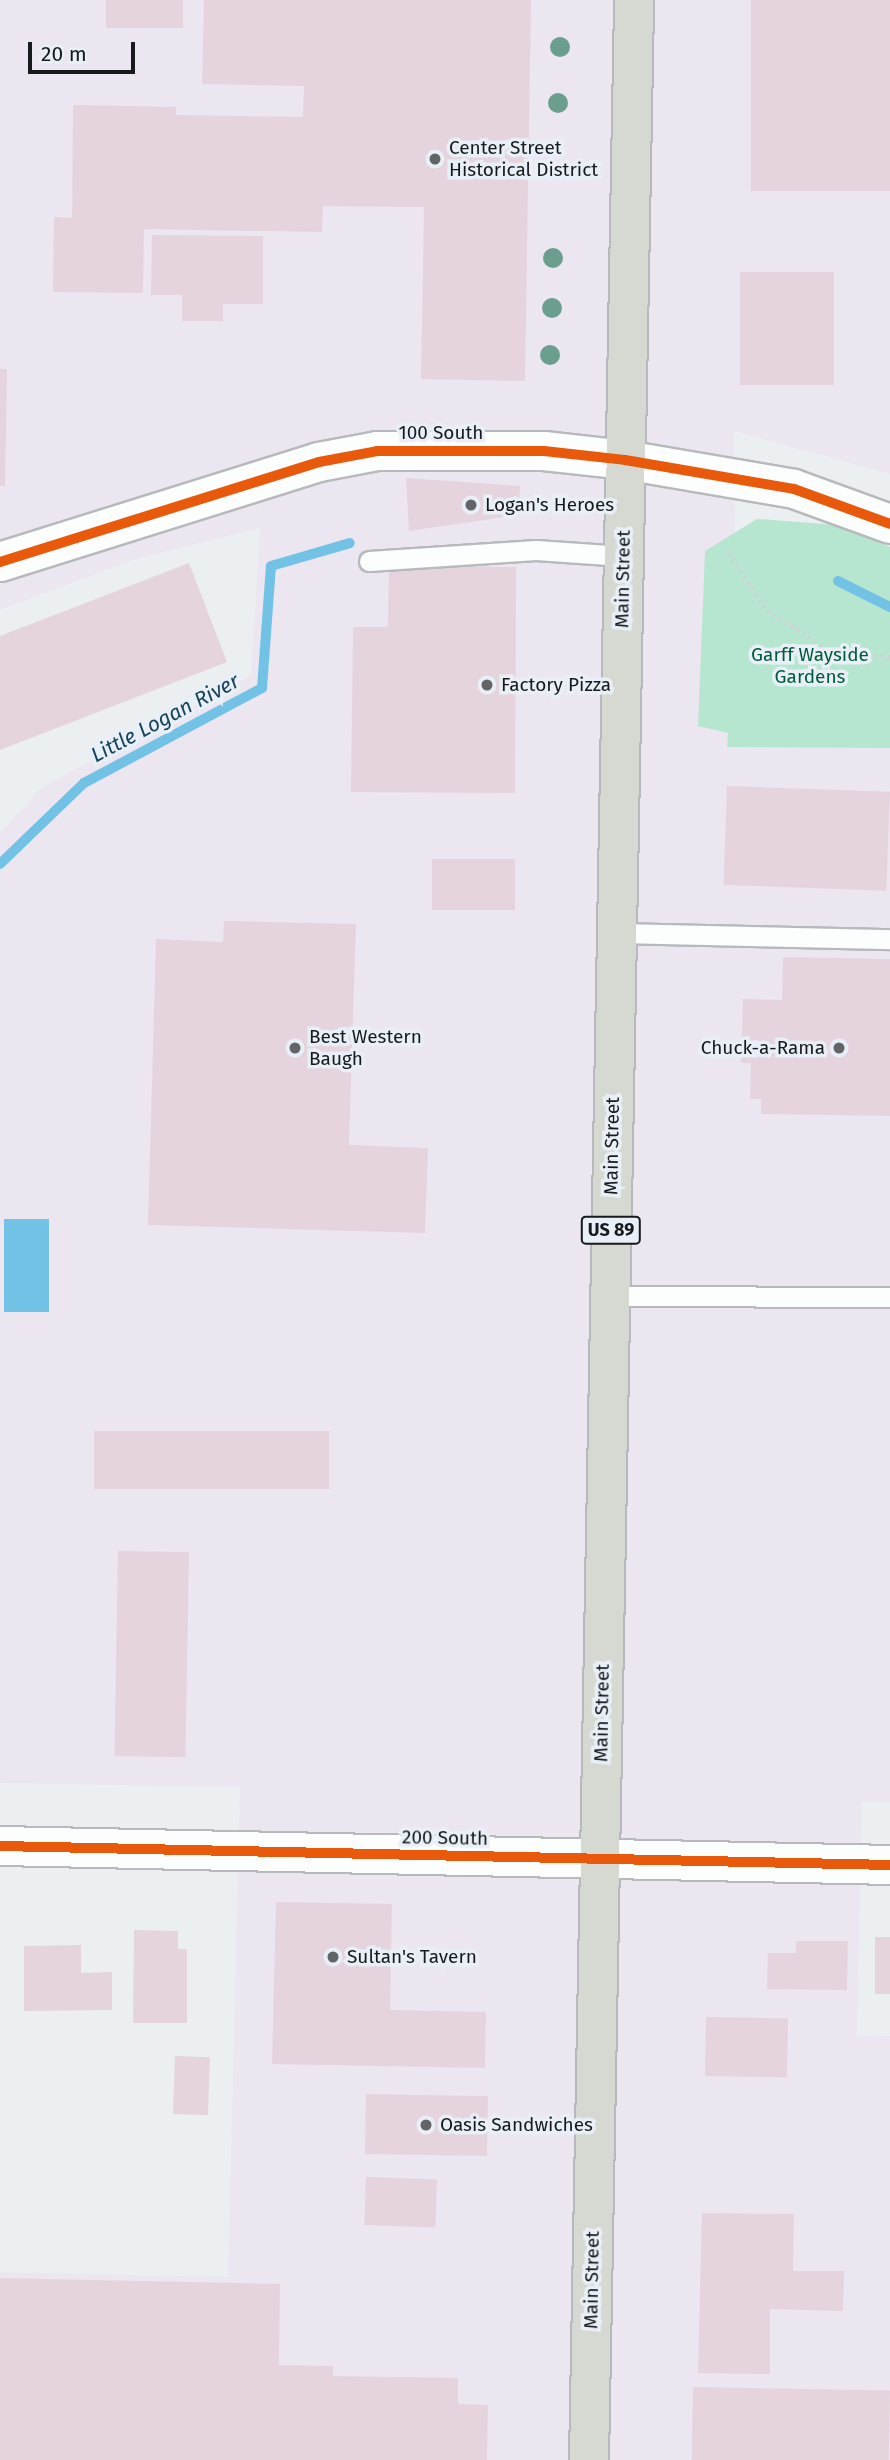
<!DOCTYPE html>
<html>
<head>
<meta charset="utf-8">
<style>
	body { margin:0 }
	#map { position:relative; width:890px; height:2460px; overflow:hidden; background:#eceff2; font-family:"Fira Sans",sans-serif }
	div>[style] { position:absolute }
	.commercial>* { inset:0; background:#ece6f1 }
	.green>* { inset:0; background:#b6e6d0 }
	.water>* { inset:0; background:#72c2e6; transform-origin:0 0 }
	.stream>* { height:10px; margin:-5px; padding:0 5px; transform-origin:5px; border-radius:5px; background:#72c2e6 }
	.building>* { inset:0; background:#e5d4dd; transform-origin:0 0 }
	.path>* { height:4.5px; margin-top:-2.25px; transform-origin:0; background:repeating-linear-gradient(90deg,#d0d0d2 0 2px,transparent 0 7px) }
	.roads { filter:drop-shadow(2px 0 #b7b9bc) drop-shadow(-2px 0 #b7b9bc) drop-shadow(0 2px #b7b9bc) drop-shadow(0 -2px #b7b9bc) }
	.service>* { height:19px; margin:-9.5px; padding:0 9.5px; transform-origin:9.5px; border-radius:9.5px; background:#fcfdfd }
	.minor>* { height:38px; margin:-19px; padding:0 19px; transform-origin:19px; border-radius:19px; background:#fcfdfd }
	.trunk>* { height:38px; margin:-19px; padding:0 19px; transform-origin:19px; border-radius:19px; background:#d6d8d2 }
	.cycleway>* { height:10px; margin:-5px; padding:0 5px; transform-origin:5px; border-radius:5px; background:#e8590c }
	.trees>* { width:20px; height:20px; margin:-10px; border-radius:50%; background:#6a9e8e }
	.dots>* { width:19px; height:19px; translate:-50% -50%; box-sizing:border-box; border:4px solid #e8eff6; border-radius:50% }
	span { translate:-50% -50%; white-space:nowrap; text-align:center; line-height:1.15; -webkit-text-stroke:7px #e8eff6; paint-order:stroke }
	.shield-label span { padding:2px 5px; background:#e8eff6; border:2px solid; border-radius:5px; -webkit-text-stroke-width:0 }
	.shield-label { font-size:18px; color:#17191c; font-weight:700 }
	.poi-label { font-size:19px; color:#17191c }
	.left { translate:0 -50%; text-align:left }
	.right { translate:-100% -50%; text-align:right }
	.street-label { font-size:19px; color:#17191c }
	.park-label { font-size:19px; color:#005b3c }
	.water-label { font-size:21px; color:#16445a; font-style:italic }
	.scale { position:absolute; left:28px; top:42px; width:107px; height:32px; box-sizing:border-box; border:4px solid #17191c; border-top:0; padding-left:9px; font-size:21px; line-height:24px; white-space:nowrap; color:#17191c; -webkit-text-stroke:5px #e8eff6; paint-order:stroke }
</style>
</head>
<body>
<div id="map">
	<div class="commercial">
		<i style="clip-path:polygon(0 0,890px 0,890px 474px,734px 431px,735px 550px,727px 746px,890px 748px,890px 1802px,862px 1801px,857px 2035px,890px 2036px,890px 2460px,0 2460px,0 2272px,228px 2277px,240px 1787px,0 1783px,0 833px,41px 788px,251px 675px,260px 528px,136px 559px,0 610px)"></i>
	</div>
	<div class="green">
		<i style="clip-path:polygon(757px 519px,838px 525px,890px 547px,890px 748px,727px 747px,728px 733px,698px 726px,705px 551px)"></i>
	</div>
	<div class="water">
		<i style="left:4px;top:1219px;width:45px;height:93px"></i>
	</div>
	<div class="stream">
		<i style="left:838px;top:581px;width:58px;rotate:26.6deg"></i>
		<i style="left:0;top:864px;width:117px;rotate:-44deg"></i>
		<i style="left:84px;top:783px;width:202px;rotate:-28.1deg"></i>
		<i style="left:262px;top:688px;width:122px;rotate:-85.8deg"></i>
		<i style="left:271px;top:566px;width:82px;rotate:-16.2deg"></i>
	</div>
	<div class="building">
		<i style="left:106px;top:0;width:77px;height:28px"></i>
		<i style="clip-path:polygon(204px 0,531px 0,525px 381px,421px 379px,424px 207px,323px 206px,322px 232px,144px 229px,143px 293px,53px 292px,54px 217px,72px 218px,73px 105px,176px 107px,176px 115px,303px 117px,304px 86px,202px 84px)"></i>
		<i style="left:751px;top:0;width:139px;height:191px"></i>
		<i style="clip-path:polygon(152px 235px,263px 236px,263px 304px,223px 304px,223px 321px,182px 321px,182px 295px,151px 295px)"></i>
		<i style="left:740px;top:272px;width:94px;height:113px"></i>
		<i style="clip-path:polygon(0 369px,7px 369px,5px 486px,0 486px)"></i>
		<i style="clip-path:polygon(406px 478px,520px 486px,518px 515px,409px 531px)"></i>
		<i style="clip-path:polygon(189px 563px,227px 662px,0 750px,0 636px)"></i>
		<i style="clip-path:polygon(389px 565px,516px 567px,515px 793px,351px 792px,353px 627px,388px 627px)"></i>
		<i style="left:727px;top:786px;width:163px;height:99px;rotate:2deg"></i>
		<i style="left:432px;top:859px;width:83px;height:51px"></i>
		<i style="clip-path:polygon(224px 921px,356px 924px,349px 1145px,428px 1148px,425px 1233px,148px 1225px,156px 939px,223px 942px)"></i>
		<i style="clip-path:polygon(783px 957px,890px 959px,890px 1116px,761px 1114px,761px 1099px,750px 1099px,751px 1063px,741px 1063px,743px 999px,782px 1000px)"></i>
		<i style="left:94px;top:1431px;width:235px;height:58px"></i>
		<i style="left:118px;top:1551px;width:71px;height:205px;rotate:1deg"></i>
		<i style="clip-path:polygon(276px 1902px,392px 1904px,390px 2010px,486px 2012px,485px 2068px,272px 2064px)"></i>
		<i style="clip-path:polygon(134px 1930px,178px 1931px,178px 1949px,187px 1949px,187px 2023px,133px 2023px)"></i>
		<i style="left:875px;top:1937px;width:15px;height:57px"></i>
		<i style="clip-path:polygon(796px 1941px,848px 1941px,847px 1990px,767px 1989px,768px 1953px,796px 1953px)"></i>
		<i style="clip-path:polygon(81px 1945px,81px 1973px,112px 1972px,112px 2010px,24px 2011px,24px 1946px)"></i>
		<i style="left:706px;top:2017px;width:82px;height:59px;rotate:1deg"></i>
		<i style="left:175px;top:2056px;width:35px;height:58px;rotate:2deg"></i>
		<i style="left:366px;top:2094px;width:122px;height:60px;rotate:1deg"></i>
		<i style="left:366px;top:2177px;width:71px;height:48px;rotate:2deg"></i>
		<i style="clip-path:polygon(702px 2213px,794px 2214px,793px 2271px,844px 2271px,843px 2311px,770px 2309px,770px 2374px,698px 2373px)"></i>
		<i style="clip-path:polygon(0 2278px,280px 2284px,279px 2365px,333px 2366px,333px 2376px,458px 2378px,458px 2404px,488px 2405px,487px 2460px,0 2460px)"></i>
		<i style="left:693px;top:2387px;width:197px;height:73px;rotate:1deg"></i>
	</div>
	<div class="path">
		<i style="left:729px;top:553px;width:69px;rotate:56.8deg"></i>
		<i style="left:767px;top:611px;width:76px;rotate:31.6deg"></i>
		<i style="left:832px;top:651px;width:58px;rotate:5.9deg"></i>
	</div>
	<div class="roads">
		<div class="service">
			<i style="left:369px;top:561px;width:167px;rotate:-3.8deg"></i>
			<i style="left:536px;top:550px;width:87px;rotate:3.9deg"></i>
			<i style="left:616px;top:933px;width:274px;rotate:1.3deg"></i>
			<i style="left:610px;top:1296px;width:280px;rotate:0.2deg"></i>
		</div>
		<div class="minor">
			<i style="left:0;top:562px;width:334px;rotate:-17.4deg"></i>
			<i style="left:319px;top:462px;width:59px;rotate:-10.7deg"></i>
			<i style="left:377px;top:451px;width:167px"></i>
			<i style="left:544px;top:451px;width:81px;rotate:6.3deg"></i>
			<i style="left:625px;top:460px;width:171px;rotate:9.7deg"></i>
			<i style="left:794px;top:489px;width:102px;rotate:20deg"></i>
			<i style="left:0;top:1846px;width:890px;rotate:1.22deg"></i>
		</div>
		<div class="trunk">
			<i style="left:589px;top:2460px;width:2460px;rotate:-88.95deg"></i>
		</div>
	</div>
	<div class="cycleway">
		<i style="left:0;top:562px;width:334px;rotate:-17.4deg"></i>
		<i style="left:319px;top:462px;width:59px;rotate:-10.7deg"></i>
		<i style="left:377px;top:451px;width:167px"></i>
		<i style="left:544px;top:451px;width:81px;rotate:6.3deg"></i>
		<i style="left:625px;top:460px;width:171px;rotate:9.7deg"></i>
		<i style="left:794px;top:489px;width:102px;rotate:20deg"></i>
		<i style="left:0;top:1846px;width:890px;rotate:1.22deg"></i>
	</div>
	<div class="trees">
		<i style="left:560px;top:47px"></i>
		<i style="left:558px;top:103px"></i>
		<i style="left:553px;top:258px"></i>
		<i style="left:552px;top:308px"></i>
		<i style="left:550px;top:355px"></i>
	</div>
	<div class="dots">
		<i style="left:435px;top:159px;background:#626467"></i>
		<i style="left:471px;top:505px;background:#626467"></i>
		<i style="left:487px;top:685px;background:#626467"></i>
		<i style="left:295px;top:1048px;background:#626467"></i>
		<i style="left:839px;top:1048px;background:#626467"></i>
		<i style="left:333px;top:1957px;background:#626467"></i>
		<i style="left:426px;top:2125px;background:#626467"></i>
	</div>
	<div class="shield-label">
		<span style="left:611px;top:1230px">US 89</span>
	</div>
	<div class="poi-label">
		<span class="left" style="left:449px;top:159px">Center Street<br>Historical District</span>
		<span class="left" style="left:485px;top:505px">Logan's Heroes</span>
		<span class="left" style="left:501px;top:685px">Factory Pizza</span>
		<span class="left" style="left:309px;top:1048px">Best Western<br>Baugh</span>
		<span class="right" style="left:825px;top:1048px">Chuck-a-Rama</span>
		<span class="left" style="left:347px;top:1957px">Sultan's Tavern</span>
		<span class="left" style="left:440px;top:2125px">Oasis Sandwiches</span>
	</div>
	<div class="street-label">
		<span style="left:441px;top:433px">100 South</span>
		<span style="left:623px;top:579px;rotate:-89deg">Main Street</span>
		<span style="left:612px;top:1146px;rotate:-89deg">Main Street</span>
		<span style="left:602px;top:1713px;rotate:-89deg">Main Street</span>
		<span style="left:445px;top:1838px;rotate:1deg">200 South</span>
		<span style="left:592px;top:2280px;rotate:-89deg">Main Street</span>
	</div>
	<div class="park-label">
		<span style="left:810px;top:666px">Garff Wayside<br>Gardens</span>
	</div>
	<div class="water-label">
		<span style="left:165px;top:718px;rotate:-28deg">Little Logan River</span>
	</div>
	<div class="scale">20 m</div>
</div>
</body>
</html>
